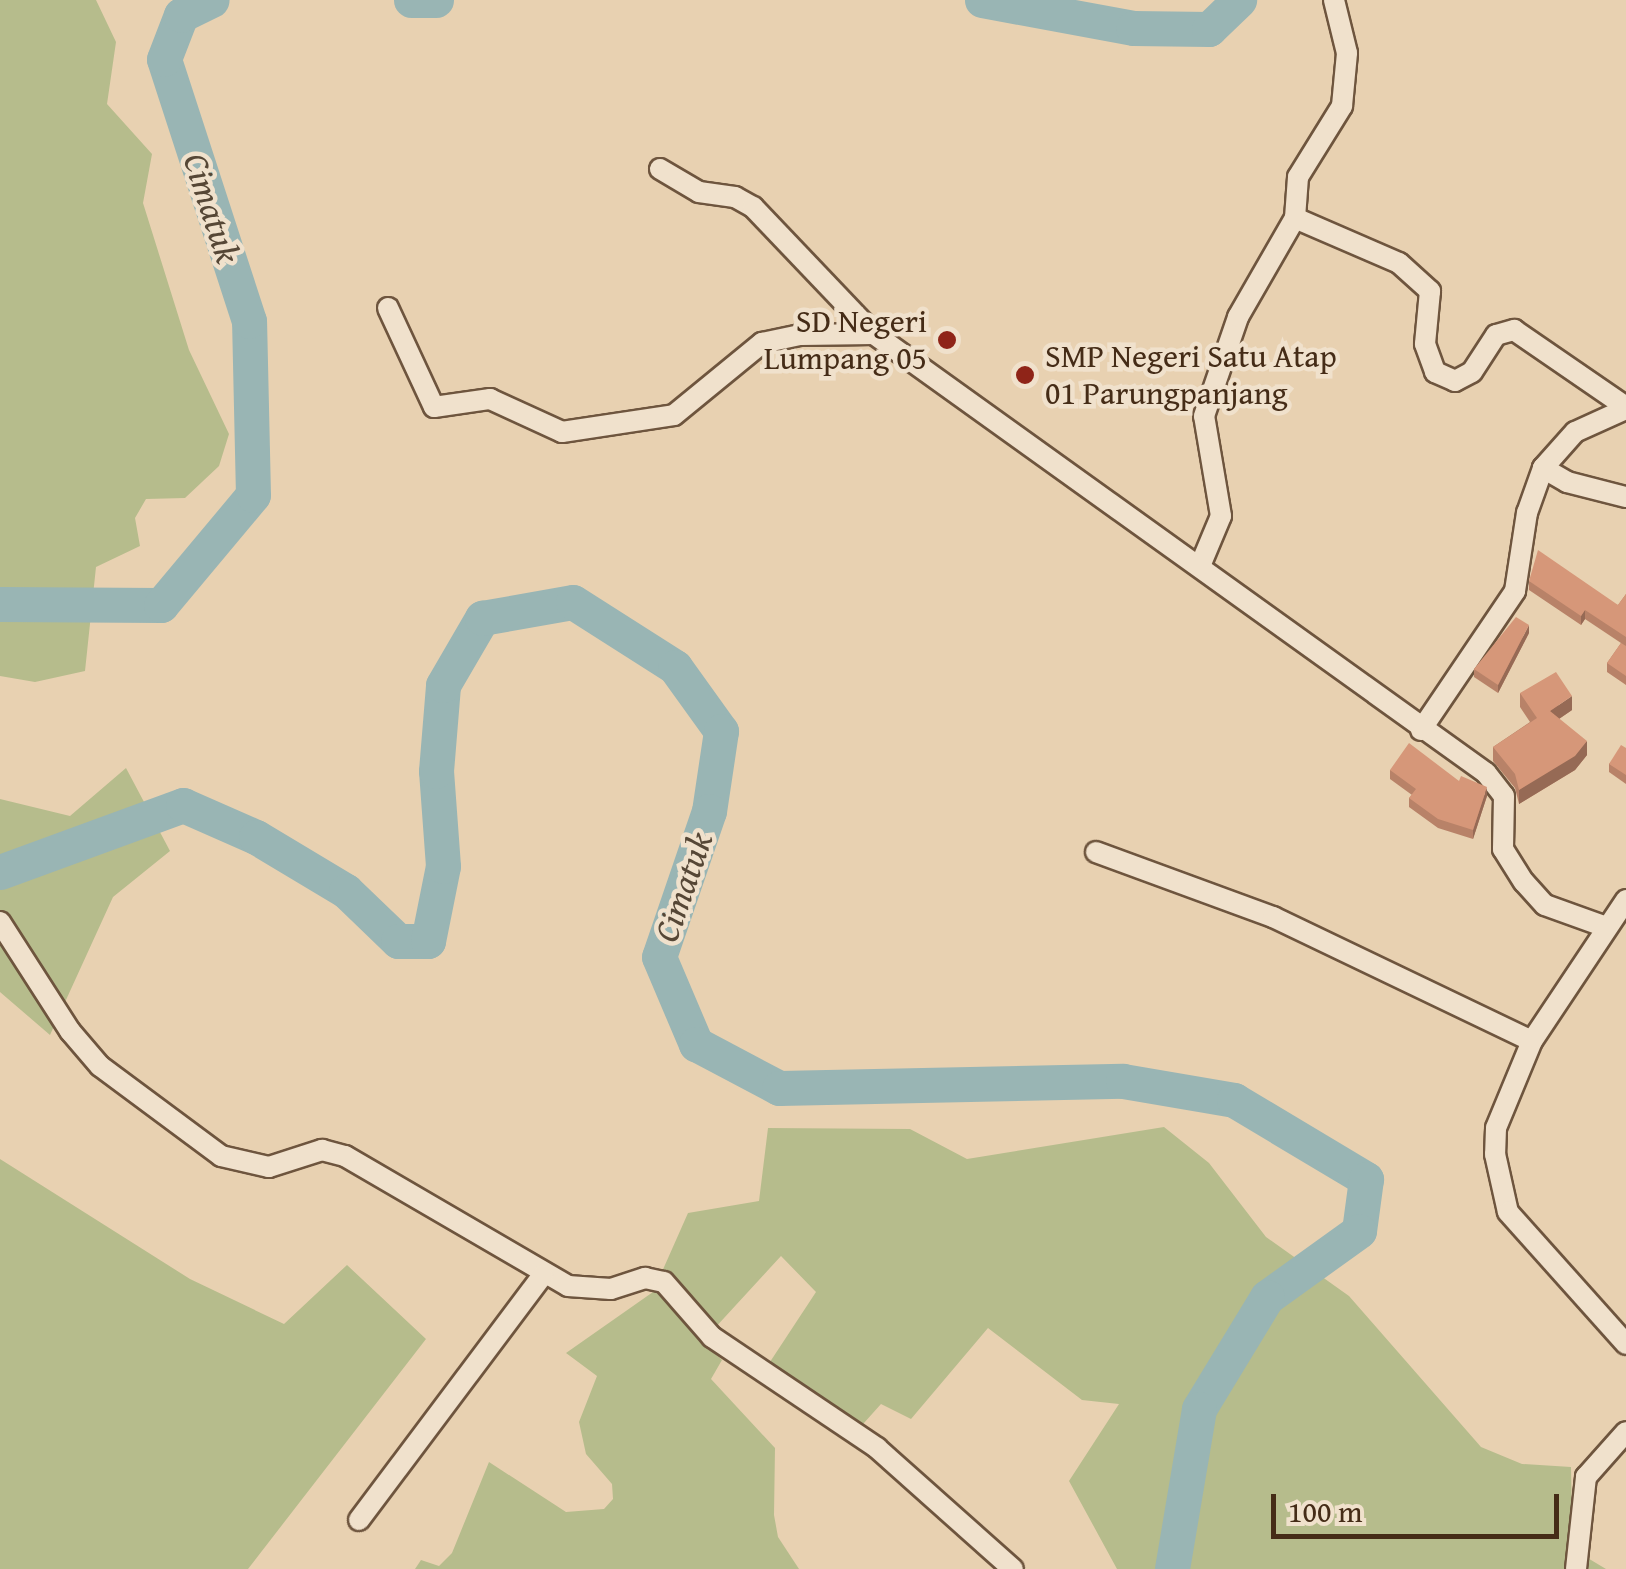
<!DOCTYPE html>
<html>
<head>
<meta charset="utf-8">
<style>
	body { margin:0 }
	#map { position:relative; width:1626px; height:1569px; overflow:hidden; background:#e8d1b1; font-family:"Gentium Book Plus",serif }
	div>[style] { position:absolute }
	.green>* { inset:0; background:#b6bc8c }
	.river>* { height:35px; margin:-17.5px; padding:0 17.5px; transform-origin:17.5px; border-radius:17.5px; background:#99b5b4 }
	.roads { filter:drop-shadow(2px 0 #6e553e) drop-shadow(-2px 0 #6e553e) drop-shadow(0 2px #6e553e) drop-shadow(0 -2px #6e553e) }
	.street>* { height:20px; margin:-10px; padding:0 10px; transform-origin:10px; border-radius:10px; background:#f0e1cc }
	.wall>* { inset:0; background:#b88268 }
	.shaded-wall>* { inset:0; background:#966a55 }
	.building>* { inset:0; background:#d69779 }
	.dots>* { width:28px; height:28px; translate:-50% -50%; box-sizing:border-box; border:5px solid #f0e1cc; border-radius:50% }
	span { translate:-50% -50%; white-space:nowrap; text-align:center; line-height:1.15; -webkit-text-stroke:9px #f0e1cc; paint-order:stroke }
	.poi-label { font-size:32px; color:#452c17 }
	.right { translate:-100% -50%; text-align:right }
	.left { translate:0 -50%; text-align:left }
	.water-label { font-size:35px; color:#564736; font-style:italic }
	.scale { position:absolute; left:1271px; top:1494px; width:288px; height:45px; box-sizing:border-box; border:5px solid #452c17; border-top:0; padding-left:12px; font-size:30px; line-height:35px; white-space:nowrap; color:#452c17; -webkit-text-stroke:8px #f0e1cc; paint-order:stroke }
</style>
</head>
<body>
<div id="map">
	<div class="green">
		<i style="clip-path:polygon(0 0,96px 0,116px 42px,107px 104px,152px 154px,143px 203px,189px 350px,229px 434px,219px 466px,185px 498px,146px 499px,135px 518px,140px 546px,96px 567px,85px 671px,35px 682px,0 676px)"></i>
		<i style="clip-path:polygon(126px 768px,170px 851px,113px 897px,50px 1035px,0 992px,0 799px,70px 816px)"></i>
		<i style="clip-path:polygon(1164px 1127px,1209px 1163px,1266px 1237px,1349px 1296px,1481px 1447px,1522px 1464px,1571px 1467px,1572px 1519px,1586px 1557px,1606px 1569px,1117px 1569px,1069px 1481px,1119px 1404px,1082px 1400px,988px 1328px,911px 1419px,881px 1404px,855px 1433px,766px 1368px,816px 1292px,781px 1256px,702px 1342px,722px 1360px,711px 1379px,775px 1448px,774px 1515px,778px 1537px,799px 1569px,415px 1569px,421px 1560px,439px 1566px,452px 1553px,489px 1462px,566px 1512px,604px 1509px,613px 1499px,612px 1484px,586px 1454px,579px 1422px,597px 1376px,566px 1353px,653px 1292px,688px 1213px,759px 1201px,768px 1128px,910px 1129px,967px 1159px)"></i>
		<i style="clip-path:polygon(0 1159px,190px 1279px,284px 1324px,347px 1265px,426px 1339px,248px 1569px,0 1569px)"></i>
	</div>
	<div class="river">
		<i style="left:411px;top:0;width:25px"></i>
		<i style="left:982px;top:0;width:154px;rotate:10.5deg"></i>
		<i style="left:1133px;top:28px;width:76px;rotate:0.8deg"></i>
		<i style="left:1209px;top:29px;width:42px;rotate:-44deg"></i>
		<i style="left:0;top:604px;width:161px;rotate:0.4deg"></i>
		<i style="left:161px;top:605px;width:143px;rotate:-50.1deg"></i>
		<i style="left:253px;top:495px;width:174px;rotate:-91.3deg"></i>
		<i style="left:249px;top:321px;width:275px;rotate:-108deg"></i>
		<i style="left:164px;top:59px;width:47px;rotate:-68.9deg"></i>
		<i style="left:181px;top:15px;width:34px;rotate:-26deg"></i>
		<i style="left:0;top:872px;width:195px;rotate:-20.1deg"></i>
		<i style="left:183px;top:805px;width:80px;rotate:23.7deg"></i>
		<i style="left:256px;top:837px;width:105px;rotate:31deg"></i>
		<i style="left:346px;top:891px;width:72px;rotate:43.9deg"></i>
		<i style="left:398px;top:941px;width:30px"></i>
		<i style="left:428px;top:941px;width:76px;rotate:-78.7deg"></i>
		<i style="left:443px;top:866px;width:95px;rotate:-94.2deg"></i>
		<i style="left:436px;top:771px;width:86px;rotate:-85.3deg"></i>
		<i style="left:443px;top:685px;width:78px;rotate:-59.8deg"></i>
		<i style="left:482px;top:618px;width:92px;rotate:-10deg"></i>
		<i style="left:573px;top:602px;width:121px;rotate:32.5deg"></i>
		<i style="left:675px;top:667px;width:79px;rotate:54.3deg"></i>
		<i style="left:721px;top:731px;width:81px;rotate:98.5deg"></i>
		<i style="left:709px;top:811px;width:154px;rotate:108.9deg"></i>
		<i style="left:659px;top:957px;width:95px;rotate:67deg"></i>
		<i style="left:696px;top:1044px;width:94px;rotate:27.9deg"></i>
		<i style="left:779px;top:1088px;width:344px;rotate:-1.2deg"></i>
		<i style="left:1123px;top:1081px;width:113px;rotate:9.7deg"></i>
		<i style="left:1234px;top:1100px;width:154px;rotate:30.9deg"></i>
		<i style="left:1366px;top:1179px;width:52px;rotate:97.7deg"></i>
		<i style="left:1359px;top:1231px;width:113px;rotate:144.3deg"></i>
		<i style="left:1267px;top:1297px;width:131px;rotate:121.3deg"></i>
		<i style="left:1199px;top:1409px;width:162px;rotate:99.6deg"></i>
	</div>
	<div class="roads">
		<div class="street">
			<i style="left:660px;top:169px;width:45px;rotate:30.5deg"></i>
			<i style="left:699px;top:192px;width:36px;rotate:8deg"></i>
			<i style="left:735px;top:197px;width:21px;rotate:29deg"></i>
			<i style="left:753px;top:207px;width:175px;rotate:46.4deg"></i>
			<i style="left:874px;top:334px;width:753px;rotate:35.65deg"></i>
			<i style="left:1486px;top:773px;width:29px;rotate:52deg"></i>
			<i style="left:1504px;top:796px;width:53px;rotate:91.1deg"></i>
			<i style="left:1503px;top:849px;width:39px;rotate:58deg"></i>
			<i style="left:1524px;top:882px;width:31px;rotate:48deg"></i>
			<i style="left:1545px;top:905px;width:65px;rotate:19.8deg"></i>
			<i style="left:1295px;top:218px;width:113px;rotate:23.4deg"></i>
			<i style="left:1399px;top:263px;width:42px;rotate:42.1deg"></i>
			<i style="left:1430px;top:291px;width:53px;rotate:95.4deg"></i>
			<i style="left:1425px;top:344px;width:30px;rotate:70deg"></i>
			<i style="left:1435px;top:372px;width:22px;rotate:24deg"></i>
			<i style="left:1455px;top:381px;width:19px;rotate:-28deg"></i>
			<i style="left:1472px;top:372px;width:44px;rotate:-57deg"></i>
			<i style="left:1496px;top:335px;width:19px;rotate:-16deg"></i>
			<i style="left:1514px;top:330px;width:136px;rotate:34.5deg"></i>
			<i style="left:388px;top:308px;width:109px;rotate:65.1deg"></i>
			<i style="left:434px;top:407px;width:57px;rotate:-8.1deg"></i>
			<i style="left:490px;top:399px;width:79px;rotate:24.6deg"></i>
			<i style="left:562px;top:432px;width:113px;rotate:-8.6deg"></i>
			<i style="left:674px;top:415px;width:114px;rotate:-39.3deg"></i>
			<i style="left:762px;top:343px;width:40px;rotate:-12deg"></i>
			<i style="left:801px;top:335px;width:73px;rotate:-0.8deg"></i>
			<i style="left:1543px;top:468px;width:28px;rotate:30deg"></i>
			<i style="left:1567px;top:482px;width:61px;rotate:14.3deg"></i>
			<i style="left:1200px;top:566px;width:54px;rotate:-67.2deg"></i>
			<i style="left:1221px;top:516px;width:101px;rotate:-99.6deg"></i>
			<i style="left:1204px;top:416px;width:105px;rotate:-71deg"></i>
			<i style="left:1238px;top:317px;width:114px;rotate:-60.1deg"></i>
			<i style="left:1295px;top:218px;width:41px;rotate:-85.8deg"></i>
			<i style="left:1298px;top:177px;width:84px;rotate:-58.2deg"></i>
			<i style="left:1342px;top:106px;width:53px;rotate:-84.6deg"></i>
			<i style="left:1347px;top:53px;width:55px;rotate:-103.8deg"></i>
			<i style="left:1421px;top:730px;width:168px;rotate:-55.9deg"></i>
			<i style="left:1515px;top:591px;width:79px;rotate:-81.3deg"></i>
			<i style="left:1527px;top:513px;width:48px;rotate:-70.4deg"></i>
			<i style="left:1543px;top:468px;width:48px;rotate:-48.4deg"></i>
			<i style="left:1575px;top:432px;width:56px;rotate:-24.3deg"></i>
			<i style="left:1096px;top:852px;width:189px;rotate:20.2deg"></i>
			<i style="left:1273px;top:917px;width:287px;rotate:25.6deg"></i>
			<i style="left:1626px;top:900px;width:169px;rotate:123.7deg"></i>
			<i style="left:1532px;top:1041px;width:94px;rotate:112.5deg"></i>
			<i style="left:1496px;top:1128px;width:26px;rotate:92deg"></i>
			<i style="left:1495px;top:1154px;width:59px;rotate:77.4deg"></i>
			<i style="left:1508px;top:1212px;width:177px;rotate:48.2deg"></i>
			<i style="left:0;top:922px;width:130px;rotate:57.3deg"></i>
			<i style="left:70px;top:1031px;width:46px;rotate:49.4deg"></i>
			<i style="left:100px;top:1066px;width:151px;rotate:36.6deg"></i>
			<i style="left:221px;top:1156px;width:49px;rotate:12.9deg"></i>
			<i style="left:269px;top:1167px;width:56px;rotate:-17.8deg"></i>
			<i style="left:322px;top:1150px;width:24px;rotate:15deg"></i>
			<i style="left:345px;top:1156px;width:258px;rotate:30.2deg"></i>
			<i style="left:568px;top:1286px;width:43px;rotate:4deg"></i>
			<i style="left:611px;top:1289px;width:36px;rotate:-18deg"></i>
			<i style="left:645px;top:1278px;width:19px;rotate:12deg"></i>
			<i style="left:664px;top:1282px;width:73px;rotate:48.9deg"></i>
			<i style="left:712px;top:1337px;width:199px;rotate:33.9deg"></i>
			<i style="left:877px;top:1448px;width:182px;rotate:41.7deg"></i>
			<i style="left:359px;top:1520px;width:306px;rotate:-53.1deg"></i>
			<i style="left:1576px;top:1569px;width:93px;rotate:-83.8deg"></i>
			<i style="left:1586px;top:1477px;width:60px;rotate:-48.4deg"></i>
		</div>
	</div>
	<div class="wall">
		<i style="clip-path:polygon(1529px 581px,1618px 605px,1626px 594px,1626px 685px,1607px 672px,1607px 663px,1621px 643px,1585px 619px,1581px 625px,1529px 590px)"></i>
		<i style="clip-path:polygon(1529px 633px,1498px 693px,1474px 677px,1474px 669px)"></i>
		<i style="clip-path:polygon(1520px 693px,1572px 710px,1559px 719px,1587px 755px,1575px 770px,1519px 804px,1515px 788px,1493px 761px,1493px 747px,1530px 722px,1520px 707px)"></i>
		<i style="clip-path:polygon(1626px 748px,1626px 784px,1609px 772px,1609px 764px)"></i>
		<i style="clip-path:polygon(1390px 770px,1459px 781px,1487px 796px,1473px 839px,1438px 828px,1409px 807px,1409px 798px,1412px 795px,1390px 779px)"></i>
	</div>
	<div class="shaded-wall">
		<i style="clip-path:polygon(1585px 610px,1585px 619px,1581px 625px,1581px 616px)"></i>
		<i style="clip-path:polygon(1529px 625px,1529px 633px,1498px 693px,1498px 685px)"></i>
		<i style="clip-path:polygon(1572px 696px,1572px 710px,1550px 725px,1550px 711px)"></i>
		<i style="clip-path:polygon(1587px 741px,1587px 755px,1575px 770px,1519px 804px,1519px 790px)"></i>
		<i style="clip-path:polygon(1487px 787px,1487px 796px,1473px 839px,1473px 830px)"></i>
	</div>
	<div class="building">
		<i style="clip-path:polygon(1538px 550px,1618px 605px,1626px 594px,1626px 637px,1585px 610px,1581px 616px,1529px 581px)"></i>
		<i style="clip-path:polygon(1516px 617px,1529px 625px,1498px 685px,1474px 669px)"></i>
		<i style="clip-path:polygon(1621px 643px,1626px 646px,1626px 676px,1607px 663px)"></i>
		<i style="clip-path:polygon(1556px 672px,1572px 696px,1550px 711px,1587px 741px,1575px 756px,1519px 790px,1515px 774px,1493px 747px,1537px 718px,1520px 693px)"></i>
		<i style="clip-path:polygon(1409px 743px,1459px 781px,1461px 776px,1487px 787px,1473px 830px,1438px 819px,1409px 798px,1416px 789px,1390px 770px)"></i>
		<i style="clip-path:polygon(1621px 745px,1626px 748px,1626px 775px,1609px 764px)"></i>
	</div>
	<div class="dots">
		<i style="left:947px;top:340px;background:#8f2418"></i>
		<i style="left:1025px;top:375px;background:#8f2418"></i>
	</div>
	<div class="poi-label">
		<span class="right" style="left:927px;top:340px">SD Negeri<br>Lumpang 05</span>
		<span class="left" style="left:1045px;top:375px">SMP Negeri Satu Atap<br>01 Parungpanjang</span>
	</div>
	<div class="water-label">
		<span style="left:212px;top:208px;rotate:72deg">Cimatuk</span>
		<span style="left:683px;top:887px;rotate:-71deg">Cimatuk</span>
	</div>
	<div class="scale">100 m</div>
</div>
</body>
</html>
